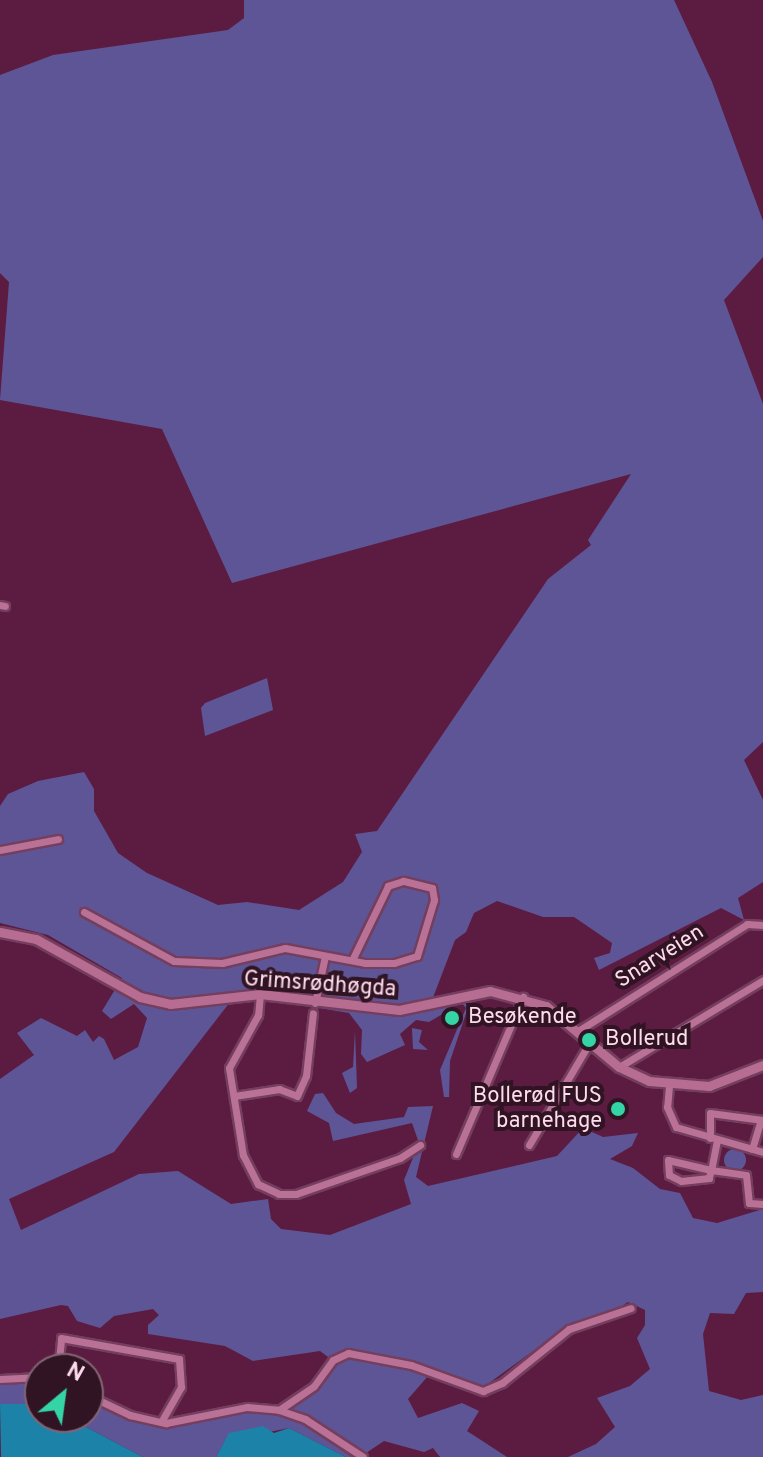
<!DOCTYPE html>
<html>
<head>
<meta charset="utf-8">
<style>
	body { margin:0 }
	#map { position:relative; width:763px; height:1457px; overflow:hidden; background:#5c1c41; font-family:Overpass,sans-serif }
	div>[style] { position:absolute }
	.green>* { inset:0; background:#5e5597; transform-origin:0 0 }
	.round { border-radius:50% }
	.water>* { inset:0; background:#1c82a8 }
	.roads { filter:drop-shadow(2px 0 #743e5e) drop-shadow(-2px 0 #743e5e) drop-shadow(0 2px #743e5e) drop-shadow(0 -2px #743e5e) }
	.minor>* { height:7px; margin:-3.5px; padding:0 3.5px; transform-origin:3.5px; border-radius:3.5px; background:#ba7196 }
	.major>* { height:9px; margin:-4.5px; padding:0 4.5px; transform-origin:4.5px; border-radius:4.5px; background:#b76c92 }
	.dots>* { width:22px; height:22px; translate:-50% -50%; box-sizing:border-box; border:4px solid #311423; border-radius:50% }
	span { translate:-50% -50%; white-space:nowrap; text-align:center; line-height:1.15; -webkit-text-stroke:8px #311423; paint-order:stroke }
	.street-label { font-size:22px; color:#fddceb }
	.poi-label { font-size:22px; color:#fddceb }
	.left { translate:0 -50%; text-align:left }
	.right { translate:-100% -50%; text-align:right }
	.north { position:absolute; left:24px; top:1353px; width:80px; height:80px; box-sizing:border-box; background:#311423; border:2px solid #836473; border-radius:50%; rotate:29deg; font-size:22px; font-weight:700; line-height:32px; text-align:center; color:#fddceb }
	.north::after { content:''; display:block; margin:auto; width:28px; height:36px; background:#35d4a7; clip-path:polygon(50% 0,100% 100%,50% 72%,0 100%) }
</style>
</head>
<body>
<div id="map">
	<div class="green">
		<i style="clip-path:polygon(244px 0,674px 0,712px 82px,763px 221px,763px 257px,724px 300px,763px 404px,763px 742px,744px 760px,763px 800px,763px 882px,738px 898px,744px 920px,721px 908px,599px 970px,594px 958px,610px 953px,612px 943px,574px 917px,543px 917px,497px 901px,474px 913px,466px 932px,455px 940px,429px 1008px,450px 1003px,451px 1009px,429px 1022px,416px 1020px,400px 1034px,405px 1045px,367px 1062px,361px 1054px,362px 1030px,349px 1013px,265px 999px,230px 1002px,114px 1152px,9px 1199px,21px 1230px,139px 1174px,178px 1171px,231px 1204px,268px 1199px,271px 1219px,281px 1229px,330px 1235px,411px 1204px,404px 1180px,419px 1143px,412px 1123px,333px 1141px,329px 1123px,307px 1111px,315px 1094px,323px 1093px,336px 1113px,354px 1124px,404px 1117px,408px 1107px,433px 1106px,416px 1177px,428px 1186px,557px 1156px,583px 1128px,603px 1137px,638px 1133px,632px 1146px,610px 1159px,633px 1168px,660px 1189px,680px 1193px,693px 1218px,717px 1223px,763px 1209px,763px 1292px,746px 1293px,734px 1314px,710px 1313px,703px 1334px,709px 1391px,741px 1400px,763px 1395px,763px 1457px,568px 1457px,596px 1444px,615px 1427px,597px 1398px,630px 1386px,650px 1369px,637px 1338px,645px 1325px,645px 1310px,628px 1302px,608px 1315px,573px 1322px,485px 1386px,477px 1387px,443px 1372px,428px 1376px,408px 1399px,418px 1418px,462px 1403px,479px 1411px,467px 1431px,507px 1457px,440px 1457px,433px 1448px,424px 1452px,384px 1441px,360px 1457px,346px 1457px,289px 1428px,225px 1441px,216px 1457px,143px 1457px,67px 1417px,88px 1417px,88px 1399px,119px 1415px,163px 1426px,243px 1411px,286px 1415px,324px 1377px,328px 1357px,320px 1351px,253px 1361px,225px 1346px,148px 1334px,148px 1325px,159px 1315px,153px 1309px,114px 1316px,100px 1328px,77px 1321px,68px 1306px,61px 1305px,0 1319px,0 1079px,34px 1055px,17px 1033px,41px 1018px,77px 1036px,85px 1030px,93px 1042px,99px 1036px,104px 1039px,114px 1060px,138px 1047px,147px 1018px,134px 1004px,111px 1019px,102px 1011px,122px 978px,48px 935px,0 923px,0 806px,8px 794px,38px 781px,84px 772px,94px 789px,94px 811px,118px 853px,147px 873px,218px 905px,247px 902px,299px 910px,343px 882px,362px 852px,355px 834px,377px 831px,548px 579px,591px 545px,588px 540px,631px 474px,232px 583px,162px 429px,0 400px,9px 282px,0 273px,0 75px,53px 55px,228px 30px,244px 18px)"></i>
		<i style="clip-path:polygon(267px 678px,273px 710px,205px 736px,201px 708px,205px 703px)"></i>
		<i style="clip-path:polygon(471px 999px,450px 1061px,449px 1097px,444px 1097px,440px 1070px,466px 1008px,459px 1000px)"></i>
		<i style="clip-path:polygon(412px 1028px,422px 1030px,419px 1042px,428px 1050px,413px 1049px)"></i>
		<i style="clip-path:polygon(355px 1031px,357px 1088px,350px 1093px,342px 1073px,353px 1067px)"></i>
		<i class="round" style="left:724px;top:1149px;width:22px;height:22px"></i>
		<i style="left:40px;top:1381px;width:23px;height:40px;rotate:90deg"></i>
	</div>
	<div class="water">
		<i style="clip-path:polygon(0 1404px,39px 1404px,40px 1417px,67px 1417px,143px 1457px,1px 1457px)"></i>
		<i style="clip-path:polygon(263px 1426px,274px 1433px,289px 1428px,346px 1457px,216px 1457px,229px 1433px)"></i>
	</div>
	<div class="roads">
		<div class="minor">
			<i style="left:0;top:605px;width:5px;rotate:11deg"></i>
			<i style="left:0;top:850px;width:59px;rotate:-10.7deg"></i>
			<i style="left:84px;top:912px;width:102px;rotate:28.6deg"></i>
			<i style="left:174px;top:961px;width:48px;rotate:2.4deg"></i>
			<i style="left:222px;top:963px;width:65px;rotate:-13.4deg"></i>
			<i style="left:285px;top:948px;width:81px;rotate:10.6deg"></i>
			<i style="left:365px;top:963px;width:29px"></i>
			<i style="left:394px;top:963px;width:24px;rotate:-17deg"></i>
			<i style="left:417px;top:956px;width:59px;rotate:-73.1deg"></i>
			<i style="left:434px;top:900px;width:12px;rotate:-99deg"></i>
			<i style="left:432px;top:888px;width:30px;rotate:-166deg"></i>
			<i style="left:403px;top:881px;width:16px;rotate:162deg"></i>
			<i style="left:388px;top:886px;width:82px;rotate:115.9deg"></i>
			<i style="left:260px;top:994px;width:21px;rotate:95deg"></i>
			<i style="left:258px;top:1015px;width:60px;rotate:118.7deg"></i>
			<i style="left:229px;top:1068px;width:88px;rotate:80.9deg"></i>
			<i style="left:243px;top:1155px;width:33px;rotate:63deg"></i>
			<i style="left:258px;top:1184px;width:23px;rotate:25deg"></i>
			<i style="left:279px;top:1194px;width:17px"></i>
			<i style="left:296px;top:1194px;width:110px;rotate:-19.1deg"></i>
			<i style="left:400px;top:1158px;width:24px;rotate:-33deg"></i>
			<i style="left:315px;top:1003px;width:48px;rotate:-78deg"></i>
			<i style="left:578px;top:1031px;width:200px;rotate:-32.3deg"></i>
			<i style="left:747px;top:924px;width:16px;rotate:4deg"></i>
			<i style="left:619px;top:1067px;width:168px;rotate:-31.1deg"></i>
			<i style="left:669px;top:1086px;width:21px;rotate:95deg"></i>
			<i style="left:667px;top:1107px;width:22px;rotate:66deg"></i>
			<i style="left:676px;top:1127px;width:91px;rotate:16deg"></i>
			<i style="left:234px;top:1096px;width:46px;rotate:-8.8deg"></i>
			<i style="left:279px;top:1089px;width:19px;rotate:21deg"></i>
			<i style="left:297px;top:1096px;width:22px;rotate:-66deg"></i>
			<i style="left:306px;top:1076px;width:63px;rotate:-83.7deg"></i>
			<i style="left:710px;top:1138px;width:25px;rotate:-90deg"></i>
			<i style="left:710px;top:1113px;width:53px;rotate:7.5deg"></i>
			<i style="left:717px;top:1140px;width:31px;rotate:101deg"></i>
			<i style="left:711px;top:1170px;width:7px;rotate:106deg"></i>
			<i style="left:709px;top:1177px;width:1px;rotate:90deg"></i>
			<i style="left:709px;top:1178px;width:28px;rotate:174deg"></i>
			<i style="left:681px;top:1181px;width:13px;rotate:-153deg"></i>
			<i style="left:669px;top:1175px;width:15px;rotate:-94deg"></i>
			<i style="left:668px;top:1160px;width:44px;rotate:13.1deg"></i>
			<i style="left:711px;top:1170px;width:35px;rotate:8deg"></i>
			<i style="left:746px;top:1175px;width:28px;rotate:84deg"></i>
			<i style="left:749px;top:1203px;width:14px;rotate:4deg"></i>
			<i style="left:529px;top:1145px;width:120px;rotate:-59.4deg"></i>
			<i style="left:752px;top:1149px;width:30px;rotate:-73deg"></i>
			<i style="left:456px;top:1154px;width:171px;rotate:-66.9deg"></i>
			<i style="left:58px;top:1369px;width:31px;rotate:-84deg"></i>
			<i style="left:61px;top:1338px;width:120px;rotate:10.1deg"></i>
			<i style="left:179px;top:1359px;width:28px;rotate:86deg"></i>
			<i style="left:181px;top:1387px;width:40px;rotate:119.7deg"></i>
			<i style="left:0;top:1379px;width:40px;rotate:-2.9deg"></i>
			<i style="left:88px;top:1395px;width:47px;rotate:25.5deg"></i>
			<i style="left:130px;top:1415px;width:37px;rotate:13deg"></i>
			<i style="left:166px;top:1423px;width:83px;rotate:-11.2deg"></i>
			<i style="left:247px;top:1407px;width:32px;rotate:5deg"></i>
			<i style="left:279px;top:1410px;width:28px;rotate:19deg"></i>
			<i style="left:305px;top:1419px;width:69px;rotate:33.2deg"></i>
			<i style="left:279px;top:1410px;width:42px;rotate:-34.4deg"></i>
			<i style="left:314px;top:1386px;width:32px;rotate:-54deg"></i>
			<i style="left:333px;top:1360px;width:17px;rotate:-25deg"></i>
			<i style="left:348px;top:1353px;width:64px;rotate:10.8deg"></i>
			<i style="left:411px;top:1365px;width:77px;rotate:19.9deg"></i>
			<i style="left:483px;top:1391px;width:21px;rotate:-23deg"></i>
			<i style="left:502px;top:1383px;width:86px;rotate:-38.9deg"></i>
			<i style="left:569px;top:1329px;width:65px;rotate:-18.7deg"></i>
		</div>
		<div class="major">
			<i style="left:0;top:932px;width:37px;rotate:11deg"></i>
			<i style="left:36px;top:939px;width:119px;rotate:29.1deg"></i>
			<i style="left:140px;top:997px;width:31px;rotate:13deg"></i>
			<i style="left:170px;top:1004px;width:91px;rotate:-6.3deg"></i>
			<i style="left:260px;top:994px;width:140px;rotate:6.6deg"></i>
			<i style="left:399px;top:1010px;width:93px;rotate:-11.8deg"></i>
			<i style="left:490px;top:991px;width:58px;rotate:15deg"></i>
			<i style="left:546px;top:1006px;width:95px;rotate:39.9deg"></i>
			<i style="left:619px;top:1067px;width:33px;rotate:25deg"></i>
			<i style="left:649px;top:1081px;width:60px;rotate:4.8deg"></i>
			<i style="left:709px;top:1086px;width:58px;rotate:-21.3deg"></i>
		</div>
	</div>
	<div class="dots">
		<i style="left:452px;top:1018px;background:#35d4a7"></i>
		<i style="left:589px;top:1040px;background:#35d4a7"></i>
		<i style="left:618px;top:1109px;background:#35d4a7"></i>
	</div>
	<div class="street-label">
		<span style="left:660px;top:957px;rotate:-32deg">Snarveien</span>
		<span style="left:320px;top:985px;rotate:4deg">Grimsrødhøgda</span>
	</div>
	<div class="poi-label">
		<span class="left" style="left:468px;top:1018px">Besøkende</span>
		<span class="left" style="left:605px;top:1040px">Bollerud</span>
		<span class="right" style="left:602px;top:1109px">Bollerød FUS<br>barnehage</span>
	</div>
	<div class="north">N</div>
</div>
</body>
</html>
